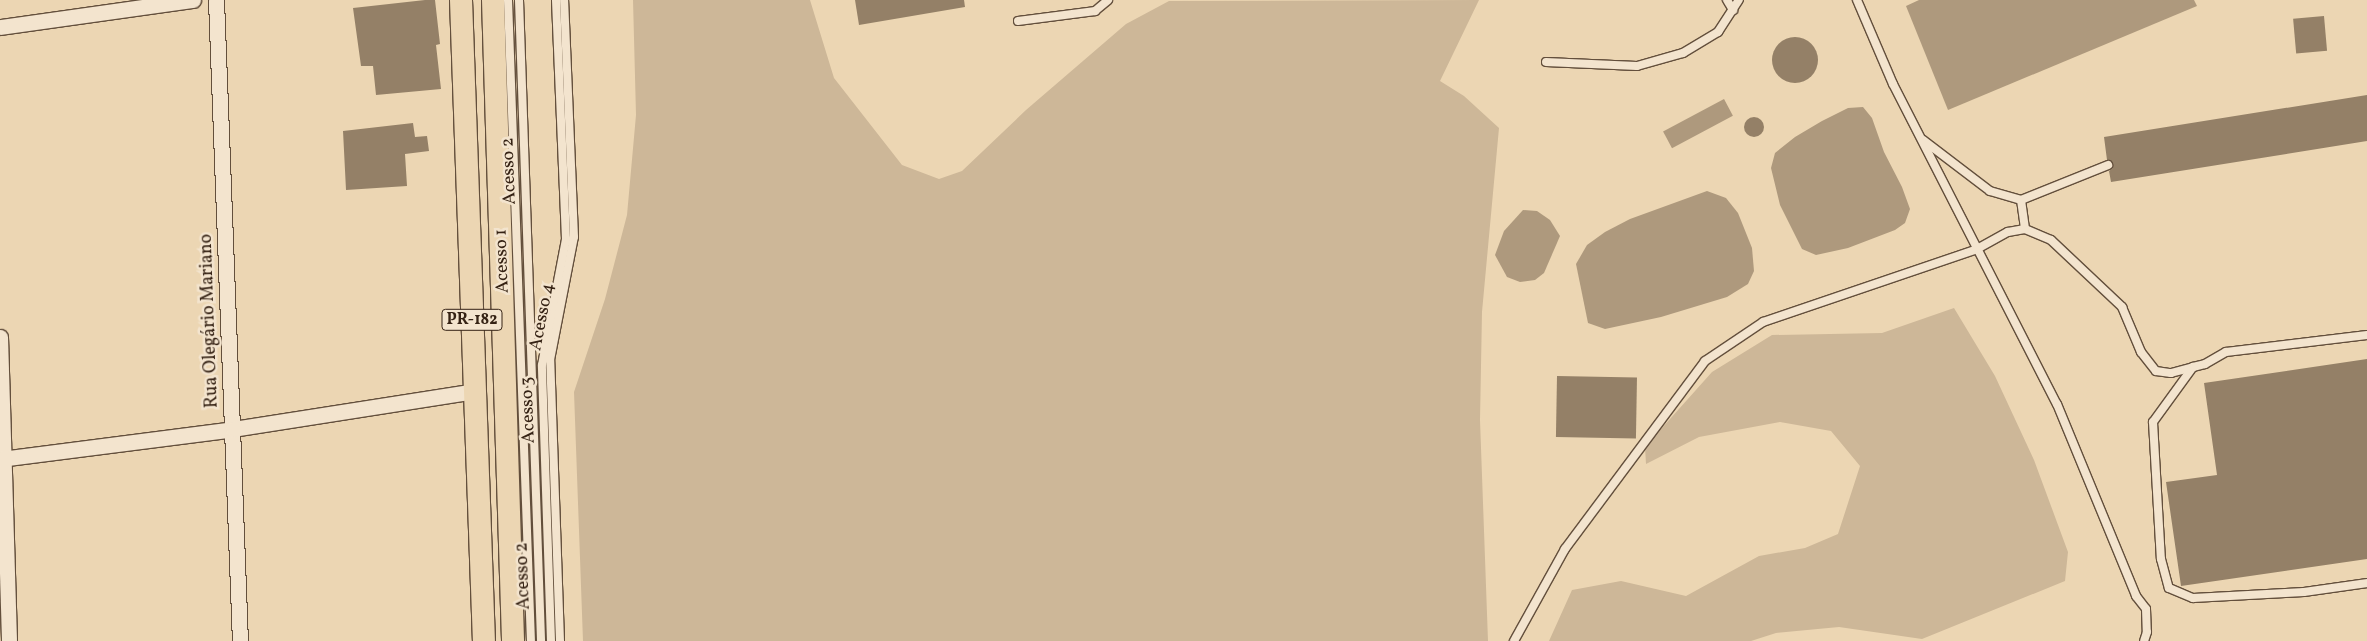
<!DOCTYPE html>
<html>
<head>
<meta charset="utf-8">
<style>
	body { margin:0 }
	#map { position:relative; width:2367px; height:641px; overflow:hidden; background:#ecd6b3; font-family:Vollkorn,serif }
	div>[style] { position:absolute }
	.green>* { inset:0; background:#cdb798 }
	.water>* { inset:0; background:#ae997d; transform-origin:0 0 }
	.building>* { inset:0; background:#948067; transform-origin:0 0 }
	.round { border-radius:50% }
	.roads { filter:drop-shadow(1px 0 #634f3c) drop-shadow(-1px 0 #634f3c) drop-shadow(0 1px #634f3c) drop-shadow(0 -1px #634f3c) }
	.service>* { height:8px; margin:-4px; padding:0 4px; transform-origin:4px; border-radius:4px; background:#f3e4ce }
	.minor>* { height:15px; margin:-7.5px; padding:0 7.5px; transform-origin:7.5px; border-radius:7.5px; background:#f3e4ce }
	.primary>* { height:22px; margin:-11px; padding:0 11px; transform-origin:11px; border-radius:11px; background:#ecd6b3 }
	span { translate:-50% -50%; white-space:nowrap; text-align:center; line-height:1.15; -webkit-text-stroke:5px #f3e4ce; paint-order:stroke }
	.shield-label span { padding:1px 4px; background:#f3e4ce; border:1px solid; border-radius:4px; -webkit-text-stroke-width:0 }
	.shield-label { font-size:16px; color:#352214; font-weight:700 }
	.street-label { font-size:18px; color:#352214 }
</style>
</head>
<body>
<div id="map">
	<div class="green">
		<i style="clip-path:polygon(633px 0,810px 0,834px 78px,902px 165px,939px 179px,962px 171px,1026px 110px,1126px 24px,1169px 1px,1479px 0,1440px 81px,1464px 96px,1499px 128px,1482px 312px,1480px 420px,1488px 641px,583px 641px,574px 392px,605px 299px,627px 215px,636px 115px)"></i>
		<i style="clip-path:polygon(1954px 308px,1995px 376px,2034px 460px,2068px 552px,2065px 581px,1922px 639px,1839px 627px,1776px 633px,1751px 641px,1549px 641px,1572px 590px,1621px 581px,1686px 596px,1759px 556px,1805px 548px,1838px 534px,1860px 466px,1831px 431px,1780px 422px,1699px 437px,1646px 464px,1645px 447px,1712px 372px,1772px 335px,1882px 333px)"></i>
	</div>
	<div class="water">
		<i style="clip-path:polygon(1919px 0,2194px 0,2197px 6px,1948px 110px,1906px 6px)"></i>
		<i style="left:1724px;top:99px;width:19px;height:69px;rotate:62deg"></i>
		<i style="clip-path:polygon(1863px 107px,1872px 118px,1884px 152px,1902px 187px,1910px 209px,1905px 223px,1895px 230px,1848px 248px,1816px 255px,1802px 249px,1780px 205px,1771px 168px,1775px 153px,1795px 137px,1822px 121px,1848px 108px)"></i>
		<i style="clip-path:polygon(1707px 191px,1726px 198px,1738px 213px,1752px 248px,1754px 271px,1748px 284px,1727px 297px,1661px 317px,1605px 329px,1588px 323px,1576px 264px,1587px 245px,1605px 232px,1630px 219px)"></i>
		<i style="clip-path:polygon(1523px 210px,1537px 211px,1550px 220px,1560px 236px,1544px 273px,1535px 280px,1520px 282px,1507px 277px,1495px 255px,1504px 231px)"></i>
	</div>
	<div class="building">
		<i style="clip-path:polygon(425px 0,435px 0,440px 44px,436px 45px,441px 89px,376px 95px,373px 66px,361px 66px,353px 8px)"></i>
		<i style="clip-path:polygon(855px 0,964px 0,965px 7px,859px 25px)"></i>
		<i style="left:2324px;top:16px;width:35px;height:31px;rotate:85deg"></i>
		<i class="round" style="left:1772px;top:37px;width:46px;height:46px"></i>
		<i style="clip-path:polygon(2367px 95px,2367px 141px,2111px 182px,2109px 171px,2113px 168px,2113px 163px,2107px 160px,2104px 137px)"></i>
		<i class="round" style="left:1744px;top:117px;width:20px;height:20px"></i>
		<i style="clip-path:polygon(413px 123px,415px 137px,427px 136px,429px 151px,405px 154px,407px 186px,346px 190px,343px 131px)"></i>
		<i style="clip-path:polygon(2367px 359px,2367px 559px,2181px 586px,2166px 482px,2217px 475px,2204px 383px)"></i>
		<i style="left:1557px;top:376px;width:80px;height:61px;rotate:1deg"></i>
	</div>
	<div class="roads">
		<div class="service">
			<i style="left:508px;top:0;width:641px;rotate:87.95deg"></i>
			<i style="left:519px;top:0;width:641px;rotate:88.03deg"></i>
			<i style="left:1727px;top:0;width:12px;rotate:59deg"></i>
			<i style="left:1857px;top:0;width:91px;rotate:66.8deg"></i>
			<i style="left:1893px;top:84px;width:360px;rotate:62.9deg"></i>
			<i style="left:2057px;top:404px;width:208px;rotate:67.6deg"></i>
			<i style="left:2136px;top:596px;width:16px;rotate:52deg"></i>
			<i style="left:2146px;top:609px;width:23px;rotate:88deg"></i>
			<i style="left:2147px;top:632px;width:9px;rotate:108deg"></i>
			<i style="left:1018px;top:21px;width:78px;rotate:-7.4deg"></i>
			<i style="left:1095px;top:11px;width:17px;rotate:-40deg"></i>
			<i style="left:1546px;top:62px;width:91px;rotate:2.5deg"></i>
			<i style="left:1637px;top:66px;width:48px;rotate:-15.8deg"></i>
			<i style="left:1683px;top:53px;width:41px;rotate:-31deg"></i>
			<i style="left:1718px;top:32px;width:38px;rotate:-57deg"></i>
			<i style="left:1923px;top:140px;width:84px;rotate:37.3deg"></i>
			<i style="left:1990px;top:191px;width:32px;rotate:16deg"></i>
			<i style="left:2021px;top:200px;width:94px;rotate:-21.9deg"></i>
			<i style="left:2021px;top:200px;width:29px;rotate:82deg"></i>
			<i style="left:2193px;top:367px;width:68px;rotate:126deg"></i>
			<i style="left:2153px;top:422px;width:137px;rotate:86.7deg"></i>
			<i style="left:2161px;top:559px;width:30px;rotate:75deg"></i>
			<i style="left:2169px;top:588px;width:26px;rotate:23deg"></i>
			<i style="left:2193px;top:598px;width:111px;rotate:-3.1deg"></i>
			<i style="left:2304px;top:592px;width:64px;rotate:-8.1deg"></i>
			<i style="left:551px;top:641px;width:276px;rotate:-91.9deg"></i>
			<i style="left:542px;top:365px;width:128px;rotate:-79.2deg"></i>
			<i style="left:566px;top:239px;width:239px;rotate:-92.4deg"></i>
			<i style="left:560px;top:641px;width:281px;rotate:-92deg"></i>
			<i style="left:550px;top:360px;width:125px;rotate:-79deg"></i>
			<i style="left:574px;top:237px;width:237px;rotate:-92.4deg"></i>
			<i style="left:1514px;top:641px;width:105px;rotate:-61deg"></i>
			<i style="left:1565px;top:549px;width:234px;rotate:-53.3deg"></i>
			<i style="left:1705px;top:361px;width:70px;rotate:-33.9deg"></i>
			<i style="left:1763px;top:322px;width:226px;rotate:-18.8deg"></i>
			<i style="left:1977px;top:249px;width:35px;rotate:-29deg"></i>
			<i style="left:2008px;top:232px;width:17px;rotate:-10deg"></i>
			<i style="left:2025px;top:229px;width:28px;rotate:23deg"></i>
			<i style="left:2051px;top:240px;width:98px;rotate:43.3deg"></i>
			<i style="left:2122px;top:307px;width:49px;rotate:67.1deg"></i>
			<i style="left:2141px;top:352px;width:24px;rotate:52deg"></i>
			<i style="left:2156px;top:371px;width:15px;rotate:8deg"></i>
			<i style="left:2171px;top:373px;width:23px;rotate:-15deg"></i>
			<i style="left:2193px;top:367px;width:12px;rotate:-14deg"></i>
			<i style="left:2205px;top:364px;width:24px;rotate:-30deg"></i>
			<i style="left:2226px;top:352px;width:142px;rotate:-6.9deg"></i>
		</div>
		<div class="minor">
			<i style="left:216px;top:0;width:641px;rotate:87.86deg"></i>
			<i style="left:0;top:27px;width:195px;rotate:-8deg"></i>
			<i style="left:0;top:337px;width:304px;rotate:88.3deg"></i>
			<i style="left:0;top:459px;width:235px;rotate:-7.3deg"></i>
			<i style="left:233px;top:429px;width:245px;rotate:-8.9deg"></i>
		</div>
		<div class="primary">
			<i style="left:461px;top:0;width:641px;rotate:87.95deg"></i>
			<i style="left:493px;top:0;width:641px;rotate:88.21deg"></i>
		</div>
	</div>
	<div class="shield-label">
		<span style="left:472px;top:320px">PR-182</span>
	</div>
	<div class="street-label">
		<span style="left:510px;top:171px;rotate:-92deg">Acesso 2</span>
		<span style="left:503px;top:261px;rotate:-92deg">Acesso 1</span>
		<span style="left:543px;top:317px;rotate:-79deg">Acesso 4</span>
		<span style="left:210px;top:321px;rotate:-92deg">Rua Olegário Mariano</span>
		<span style="left:529px;top:410px;rotate:-92deg">Acesso 3</span>
		<span style="left:524px;top:576px;rotate:-92deg">Acesso 2</span>
	</div>
</div>
</body>
</html>
